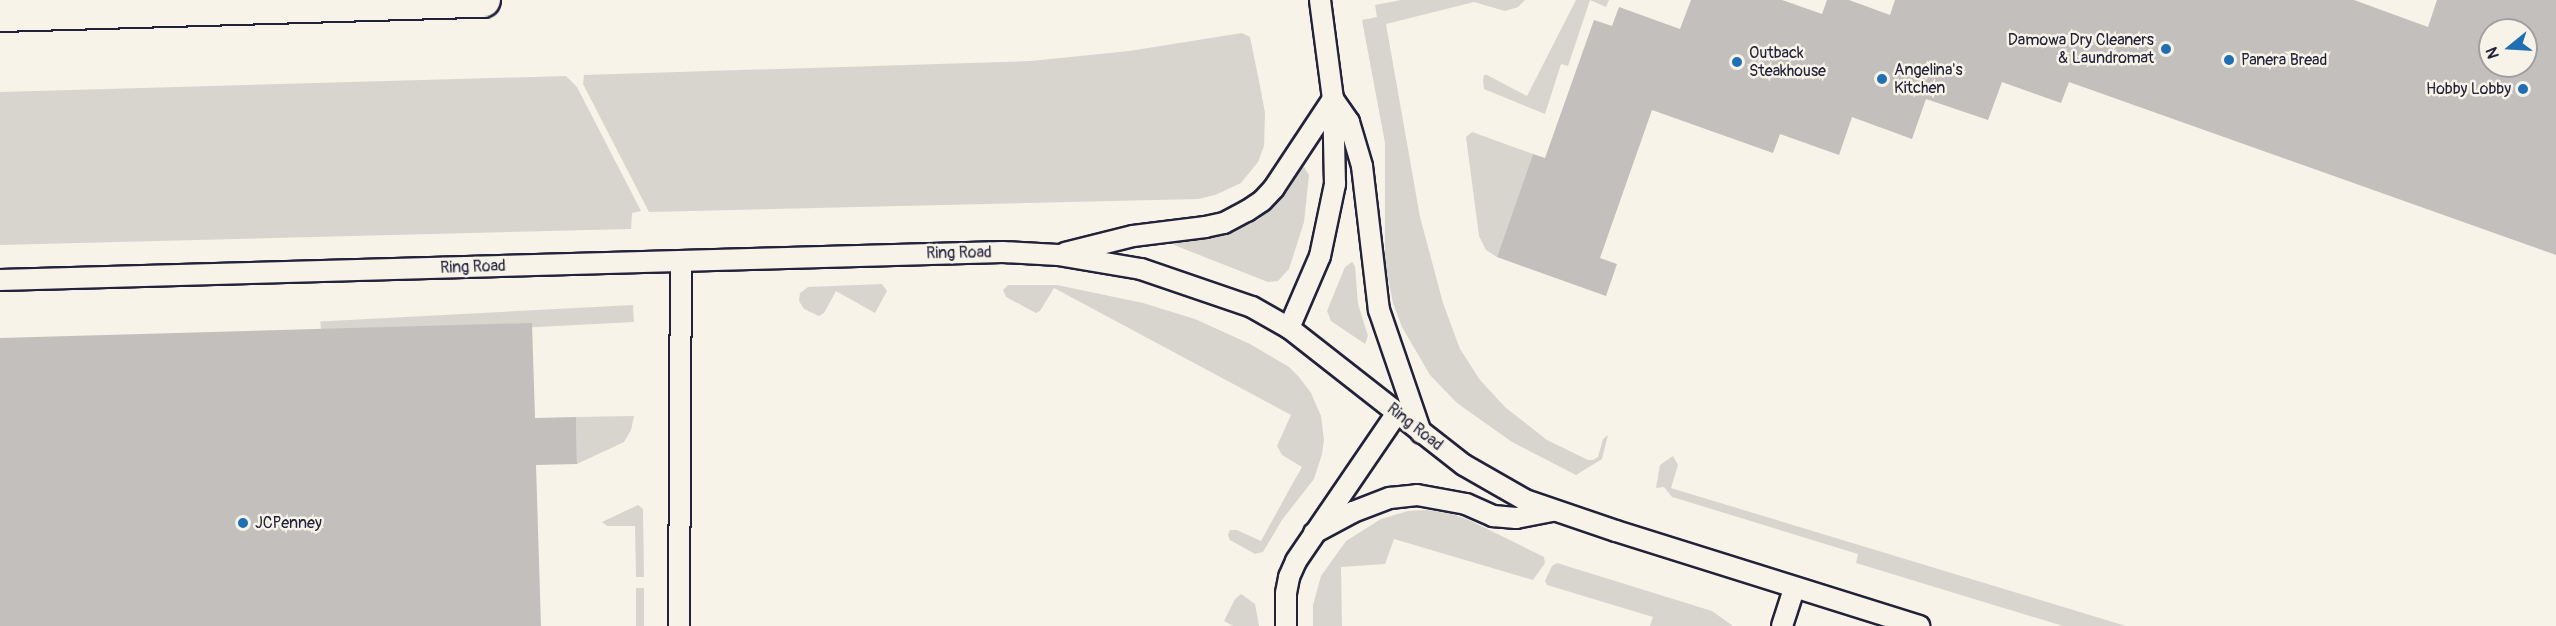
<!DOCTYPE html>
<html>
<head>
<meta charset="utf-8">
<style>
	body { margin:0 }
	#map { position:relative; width:2556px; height:626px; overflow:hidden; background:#f7f3e8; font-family:Pangolin,sans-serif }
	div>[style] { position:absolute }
	.green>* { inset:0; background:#d8d5cf; transform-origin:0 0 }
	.building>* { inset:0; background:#c2bfbd }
	.roads { filter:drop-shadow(2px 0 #22223b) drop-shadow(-2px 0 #22223b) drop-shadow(0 2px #22223b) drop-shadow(0 -2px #22223b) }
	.lane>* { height:20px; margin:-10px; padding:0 10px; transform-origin:10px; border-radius:10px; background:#f7f3e8 }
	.secondary>* { height:33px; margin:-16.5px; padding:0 16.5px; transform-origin:16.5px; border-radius:16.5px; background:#f7f3e8 }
	.dots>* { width:16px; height:16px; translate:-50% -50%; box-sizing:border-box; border:3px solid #f7f3e8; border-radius:50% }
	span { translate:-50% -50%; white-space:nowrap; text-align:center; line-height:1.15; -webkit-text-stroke:5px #f7f3e8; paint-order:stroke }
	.poi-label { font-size:16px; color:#22223b }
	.right { translate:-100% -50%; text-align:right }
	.left { translate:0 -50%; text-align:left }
	.street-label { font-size:16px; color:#22223b }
	.north { position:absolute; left:2478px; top:18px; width:60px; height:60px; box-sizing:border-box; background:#f7f3e8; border:2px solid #a29fa3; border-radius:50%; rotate:252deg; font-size:16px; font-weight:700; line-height:24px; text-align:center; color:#22223b }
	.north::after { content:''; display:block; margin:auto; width:21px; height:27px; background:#1f6fb2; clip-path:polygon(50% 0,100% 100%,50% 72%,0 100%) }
</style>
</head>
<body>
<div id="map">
	<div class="green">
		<i style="clip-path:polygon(1401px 0,1525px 0,1518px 7px,1505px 11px,1474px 2px,1386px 24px,1420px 217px,1443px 303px,1460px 349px,1480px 380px,1506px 408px,1547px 440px,1588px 460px,1593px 460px,1598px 457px,1603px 439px,1608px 435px,1602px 459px,1576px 475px,1512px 442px,1457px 403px,1430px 375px,1402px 327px,1393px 303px,1385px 263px,1385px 143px,1362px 20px,1377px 17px,1375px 5px)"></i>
		<i style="clip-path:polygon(1576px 0,1609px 0,1606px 7px,1590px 0,1568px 66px,1561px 64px,1545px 114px,1484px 89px,1483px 80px,1484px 75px,1487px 75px,1527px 96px)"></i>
		<i style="clip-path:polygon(1242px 33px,1250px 37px,1261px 91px,1265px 113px,1264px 146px,1258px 162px,1241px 183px,1215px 195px,1198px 199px,649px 212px,583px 84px,584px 75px,1031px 61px,1129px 51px)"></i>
		<i style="clip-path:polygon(566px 76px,577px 87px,641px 211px,632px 213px,631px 229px,0 245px,0 92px)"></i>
		<i style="clip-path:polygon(1472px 132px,1533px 154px,1497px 257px,1486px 250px,1479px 236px,1466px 137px)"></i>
		<i style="clip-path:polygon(1304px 167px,1309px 175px,1304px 222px,1289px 269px,1278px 281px,1268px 282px,1174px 245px,1173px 240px,1224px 234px,1258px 220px,1276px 204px,1298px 169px)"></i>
		<i style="clip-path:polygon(1352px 262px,1355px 266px,1358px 304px,1368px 336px,1365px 344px,1331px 321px,1327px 311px,1345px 267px)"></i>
		<i style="clip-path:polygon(882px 284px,887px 291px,875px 313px,836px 291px,824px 313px,819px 316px,804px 309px,799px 301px,800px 293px,808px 287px)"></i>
		<i style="clip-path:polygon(1008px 285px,1057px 285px,1143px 303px,1195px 319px,1250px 344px,1289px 367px,1299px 377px,1311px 393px,1321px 416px,1324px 440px,1322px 454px,1314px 479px,1282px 520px,1263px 552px,1255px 554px,1230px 540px,1228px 535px,1230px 530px,1237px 530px,1261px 541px,1294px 481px,1302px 467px,1282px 455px,1277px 446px,1291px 415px,1054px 288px,1040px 311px,1036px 313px,1006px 297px,1003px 290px)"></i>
		<i style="left:633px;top:305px;width:17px;height:313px;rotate:87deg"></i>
		<i style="clip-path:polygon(634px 416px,631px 430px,624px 442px,577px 464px,576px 417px)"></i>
		<i style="clip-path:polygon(1673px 456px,1678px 465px,1671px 488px,2126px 626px,2063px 626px,1856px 563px,1858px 554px,1679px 499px,1672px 497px,1664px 487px,1656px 488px,1660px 465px)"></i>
		<i style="clip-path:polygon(638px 505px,643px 509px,644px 577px,636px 577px,635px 526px,607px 526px,602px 522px)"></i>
		<i style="clip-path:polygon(1427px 510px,1452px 514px,1469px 520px,1544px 557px,1545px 563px,1533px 580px,1394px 539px,1385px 564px,1341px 567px,1342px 626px,1313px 626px,1313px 605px,1321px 576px,1346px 541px,1381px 519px,1408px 511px)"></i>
		<i style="clip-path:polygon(1557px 563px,1712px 611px,1733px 626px,1650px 626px,1653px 617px,1547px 585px,1545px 581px,1552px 566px)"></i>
		<i style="left:636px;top:588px;width:8px;height:38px"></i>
		<i style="clip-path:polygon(1241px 594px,1255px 604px,1259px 626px,1233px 626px,1224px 621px,1235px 599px)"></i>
	</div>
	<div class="building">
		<i style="clip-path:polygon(evenodd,1691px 0,1782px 0,1822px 14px,1827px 0,1849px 0,1890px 15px,1895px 0,2354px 0,2428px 27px,2437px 0,2556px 0,2556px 255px,2069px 82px,2061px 103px,2002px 82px,1988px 120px,1926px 99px,1912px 139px,1852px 117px,1839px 155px,1780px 134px,1773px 153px,1652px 110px,1600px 258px,1617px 264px,1606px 296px,1497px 257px,1533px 154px,1545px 158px,1594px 20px,1612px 26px,1619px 7px,1680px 29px,1691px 0,2490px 30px,2526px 30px,2526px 66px,2490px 66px,2490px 30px)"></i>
		<i style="clip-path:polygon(532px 323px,535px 418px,576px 417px,577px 464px,536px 465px,541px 626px,0 626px,0 338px)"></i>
	</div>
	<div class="roads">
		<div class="lane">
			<i style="left:1333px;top:99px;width:28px;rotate:55deg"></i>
			<i style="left:1349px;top:122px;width:46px;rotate:73.5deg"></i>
			<i style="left:1362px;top:166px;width:145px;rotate:83.3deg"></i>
			<i style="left:1379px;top:310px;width:130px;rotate:71.1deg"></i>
			<i style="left:1065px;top:253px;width:70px;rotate:-14deg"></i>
			<i style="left:1133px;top:236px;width:73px;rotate:-7.1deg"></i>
			<i style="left:1205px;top:227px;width:19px;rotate:-12deg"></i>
			<i style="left:1224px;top:223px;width:26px;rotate:-28deg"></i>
			<i style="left:1247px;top:211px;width:18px;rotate:-34deg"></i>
			<i style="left:1262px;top:201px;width:18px;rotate:-47deg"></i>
			<i style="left:1274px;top:188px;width:107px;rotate:-56.5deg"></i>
			<i style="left:0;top:280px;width:1003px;rotate:-1.6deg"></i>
			<i style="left:1003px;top:252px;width:55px;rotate:3.1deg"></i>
			<i style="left:1058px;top:255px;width:84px;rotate:9.6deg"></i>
			<i style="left:1141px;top:269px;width:117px;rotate:18.9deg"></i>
			<i style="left:1252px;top:307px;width:43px;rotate:29.6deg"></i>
			<i style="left:1289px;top:328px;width:222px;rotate:38.1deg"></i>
			<i style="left:1464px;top:465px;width:70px;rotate:29.8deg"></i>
			<i style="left:1525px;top:500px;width:96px;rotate:18.8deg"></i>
			<i style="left:1616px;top:531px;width:318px;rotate:17.4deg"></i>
			<i style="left:1289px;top:328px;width:78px;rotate:-66.7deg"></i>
			<i style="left:1320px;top:256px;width:74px;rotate:-78.2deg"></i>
			<i style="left:1335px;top:184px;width:85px;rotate:-91.3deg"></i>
			<i style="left:1333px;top:99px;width:100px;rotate:-97.5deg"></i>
			<i style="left:1314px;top:533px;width:44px;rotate:-28.3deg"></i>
			<i style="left:1353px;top:512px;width:40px;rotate:-21deg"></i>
			<i style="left:1390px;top:498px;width:27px;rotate:-6deg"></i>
			<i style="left:1417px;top:495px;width:50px;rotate:10.4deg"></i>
			<i style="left:1466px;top:504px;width:30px;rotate:24deg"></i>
			<i style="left:1493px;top:516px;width:23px;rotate:5deg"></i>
			<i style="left:1516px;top:518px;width:38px;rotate:-11deg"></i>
			<i style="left:679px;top:626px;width:364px;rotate:-89.7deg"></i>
			<i style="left:1286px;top:626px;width:33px;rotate:-90deg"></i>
			<i style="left:1286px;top:593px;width:16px;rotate:-79deg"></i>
			<i style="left:1289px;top:577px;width:17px;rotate:-66deg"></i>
			<i style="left:1296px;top:561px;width:179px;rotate:-55.7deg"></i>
			<i style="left:1782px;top:626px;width:40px;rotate:-72deg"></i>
		</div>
		<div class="secondary">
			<i style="left:0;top:14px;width:483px;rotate:-1.7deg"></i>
		</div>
	</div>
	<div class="dots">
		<i style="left:2166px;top:49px;background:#1f6fb2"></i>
		<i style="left:2229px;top:60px;background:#1f6fb2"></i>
		<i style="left:1737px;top:62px;background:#1f6fb2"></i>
		<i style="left:1882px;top:79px;background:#1f6fb2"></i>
		<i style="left:2523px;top:89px;background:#1f6fb2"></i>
		<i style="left:243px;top:523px;background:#1f6fb2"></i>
	</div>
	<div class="poi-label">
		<span class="right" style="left:2154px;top:49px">Damowa Dry Cleaners<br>&amp; Laundromat</span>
		<span class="left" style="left:1749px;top:62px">Outback<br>Steakhouse</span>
		<span class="left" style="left:2241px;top:60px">Panera Bread</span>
		<span class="left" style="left:1894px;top:79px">Angelina's<br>Kitchen</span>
		<span class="right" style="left:2511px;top:89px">Hobby Lobby</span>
		<span class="left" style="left:255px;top:523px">JCPenney</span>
	</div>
	<div class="street-label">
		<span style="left:959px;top:253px;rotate:-1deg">Ring Road</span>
		<span style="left:473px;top:267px;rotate:-2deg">Ring Road</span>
		<span style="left:1415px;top:427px;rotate:38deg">Ring Road</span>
	</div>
	<div class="north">N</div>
</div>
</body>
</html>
